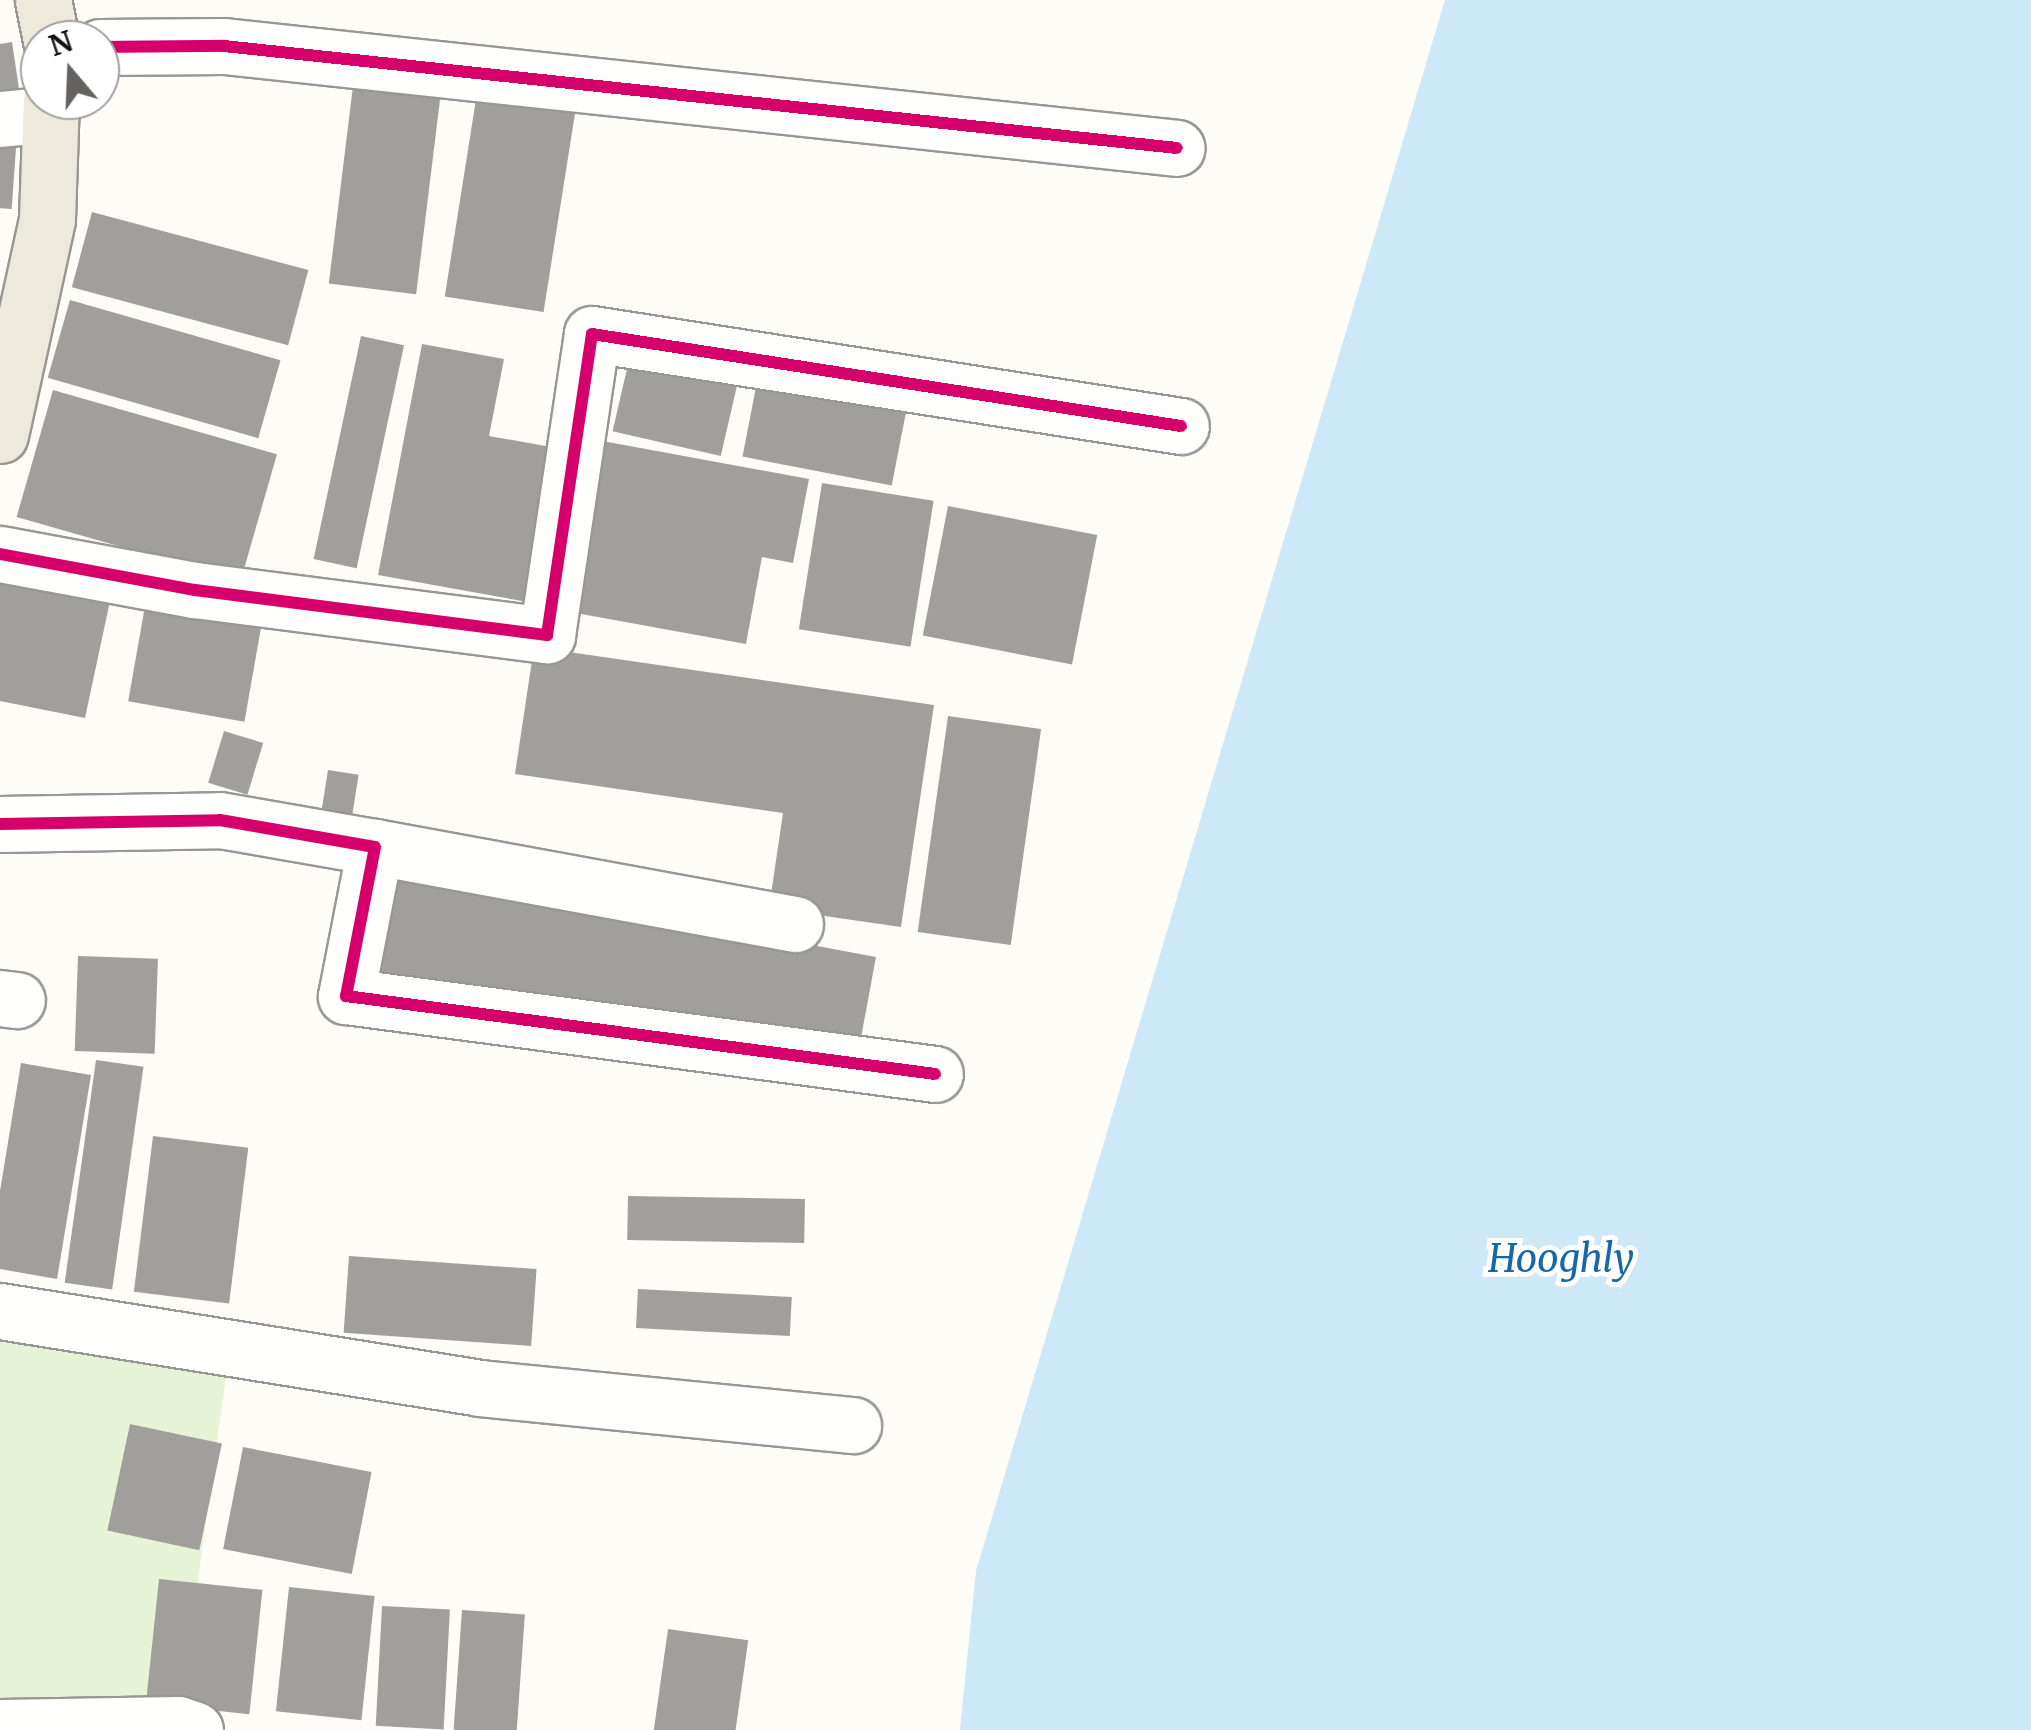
<!DOCTYPE html>
<html>
<head>
<meta charset="utf-8">
<style>
	body { margin:0 }
	#map { position:relative; width:2031px; height:1730px; overflow:hidden; background:#fdfcf7; font-family:Merriweather,serif }
	div>[style] { position:absolute }
	.green>* { inset:0; background:#e7f3d7 }
	.water>* { inset:0; background:#cde8f7 }
	.building>* { inset:0; background:#a19f9c; transform-origin:0 0 }
	.roads { filter:drop-shadow(2px 0 #979795) drop-shadow(-2px 0 #979795) drop-shadow(0 2px #979795) drop-shadow(0 -2px #979795) }
	.minor>* { height:55px; margin:-27.5px; padding:0 27.5px; transform-origin:27.5px; border-radius:27.5px; background:#fffffe }
	.major>* { height:55px; margin:-27.5px; padding:0 27.5px; transform-origin:27.5px; border-radius:27.5px; background:#ede9dc }
	.cycleway>* { height:12px; margin:-6px; padding:0 6px; transform-origin:6px; border-radius:6px; background:#d6006c }
	span { translate:-50% -50%; white-space:nowrap; text-align:center; line-height:1.15; -webkit-text-stroke:10px #fff; paint-order:stroke }
	.water-label { font-size:38px; color:#1768a6; font-style:italic }
	.north { position:absolute; left:20px; top:20px; width:100px; height:100px; box-sizing:border-box; background:#fff; border:2px solid #a0a0a0; border-radius:50%; rotate:341deg; font-size:28px; font-weight:700; line-height:40px; text-align:center; color:#111 }
	.north::after { content:''; display:block; margin:auto; width:35px; height:45px; background:#646362; clip-path:polygon(50% 0,100% 100%,50% 72%,0 100%) }
</style>
</head>
<body>
<div id="map">
	<div class="green">
		<i style="clip-path:polygon(0 1320px,227px 1370px,178px 1724px,0 1721px)"></i>
	</div>
	<div class="water">
		<i style="clip-path:polygon(1445px 0,2031px 0,2031px 1730px,960px 1730px,976px 1571px)"></i>
	</div>
	<div class="building">
		<i style="clip-path:polygon(12px 42px,21px 102px,0 105px,0 44px)"></i>
		<i style="left:354px;top:78px;width:88px;height:207px;rotate:7deg"></i>
		<i style="left:477px;top:93px;width:100px;height:206px;rotate:9deg"></i>
		<i style="left:0;top:147px;width:16px;height:61px;rotate:4deg"></i>
		<i style="left:92px;top:212px;width:224px;height:78px;rotate:15deg"></i>
		<i style="left:70px;top:300px;width:219px;height:81px;rotate:16deg"></i>
		<i style="left:361px;top:336px;width:44px;height:228px;rotate:12deg"></i>
		<i style="clip-path:polygon(422px 344px,504px 359px,489px 436px,568px 450px,539px 604px,378px 575px)"></i>
		<i style="left:629px;top:360px;width:111px;height:73px;rotate:13deg"></i>
		<i style="left:757px;top:382px;width:152px;height:76px;rotate:11deg"></i>
		<i style="left:53px;top:390px;width:233px;height:132px;rotate:16deg"></i>
		<i style="clip-path:polygon(597px 440px,809px 479px,793px 563px,762px 557px,746px 644px,565px 611px)"></i>
		<i style="left:822px;top:483px;width:113px;height:148px;rotate:9deg"></i>
		<i style="left:948px;top:506px;width:152px;height:132px;rotate:11deg"></i>
		<i style="clip-path:polygon(0 582px,113px 587px,85px 718px,0 701px)"></i>
		<i style="left:148px;top:589px;width:118px;height:114px;rotate:10deg"></i>
		<i style="clip-path:polygon(534px 647px,934px 705px,901px 927px,769px 908px,783px 813px,515px 774px)"></i>
		<i style="left:948px;top:716px;width:94px;height:218px;rotate:8deg"></i>
		<i style="left:224px;top:731px;width:41px;height:54px;rotate:17deg"></i>
		<i style="left:328px;top:770px;width:31px;height:56px;rotate:9deg"></i>
		<i style="clip-path:polygon(393px 867px,876px 957px,860px 1043px,369px 993px)"></i>
		<i style="left:78px;top:956px;width:80px;height:95px;rotate:2deg"></i>
		<i style="left:96px;top:1060px;width:48px;height:225px;rotate:8deg"></i>
		<i style="clip-path:polygon(21px 1063px,91px 1075px,57px 1279px,0 1269px,0 1191px)"></i>
		<i style="left:153px;top:1136px;width:96px;height:157px;rotate:7deg"></i>
		<i style="left:628px;top:1196px;width:177px;height:44px;rotate:1deg"></i>
		<i style="left:349px;top:1256px;width:188px;height:77px;rotate:4deg"></i>
		<i style="left:638px;top:1289px;width:154px;height:39px;rotate:3deg"></i>
		<i style="left:130px;top:1424px;width:94px;height:109px;rotate:12deg"></i>
		<i style="left:243px;top:1447px;width:131px;height:104px;rotate:11deg"></i>
		<i style="left:159px;top:1579px;width:104px;height:125px;rotate:6deg"></i>
		<i style="left:289px;top:1587px;width:86px;height:125px;rotate:6deg"></i>
		<i style="left:382px;top:1606px;width:68px;height:120px;rotate:3deg"></i>
		<i style="left:462px;top:1610px;width:63px;height:120px;rotate:4deg"></i>
		<i style="left:668px;top:1629px;width:81px;height:102px;rotate:8deg"></i>
	</div>
	<div class="roads">
		<div class="minor">
			<i style="left:100px;top:47px;width:124px;rotate:-0.5deg"></i>
			<i style="left:224px;top:46px;width:958px;rotate:6.11deg"></i>
			<i style="left:0;top:119px;width:51px;rotate:-5.6deg"></i>
			<i style="left:0;top:554px;width:198px;rotate:10.5deg"></i>
			<i style="left:195px;top:590px;width:355px;rotate:7.3deg"></i>
			<i style="left:547px;top:635px;width:304px;rotate:-81.5deg"></i>
			<i style="left:592px;top:334px;width:596px;rotate:8.88deg"></i>
			<i style="left:0;top:824px;width:220px;rotate:-1deg"></i>
			<i style="left:220px;top:820px;width:157px;rotate:9.9deg"></i>
			<i style="left:375px;top:847px;width:152px;rotate:101deg"></i>
			<i style="left:346px;top:996px;width:594px;rotate:7.54deg"></i>
			<i style="left:375px;top:847px;width:427px;rotate:10.4deg"></i>
			<i style="left:0;top:998px;width:17px;rotate:7deg"></i>
			<i style="left:0;top:1311px;width:486px;rotate:9.1deg"></i>
			<i style="left:480px;top:1388px;width:375px;rotate:5.7deg"></i>
			<i style="left:0;top:1727px;width:178px;rotate:-1deg"></i>
			<i style="left:178px;top:1724px;width:18px;rotate:19deg"></i>
		</div>
		<div class="major">
			<i style="left:43px;top:0;width:41px;rotate:78.7deg"></i>
			<i style="left:0;top:435px;width:221px;rotate:-77.7deg"></i>
			<i style="left:47px;top:219px;width:119px;rotate:-88.1deg"></i>
		</div>
	</div>
	<div class="cycleway">
		<i style="left:100px;top:47px;width:124px;rotate:-0.5deg"></i>
		<i style="left:224px;top:46px;width:958px;rotate:6.11deg"></i>
		<i style="left:0;top:554px;width:198px;rotate:10.5deg"></i>
		<i style="left:195px;top:590px;width:355px;rotate:7.3deg"></i>
		<i style="left:547px;top:635px;width:304px;rotate:-81.5deg"></i>
		<i style="left:592px;top:334px;width:596px;rotate:8.88deg"></i>
		<i style="left:0;top:824px;width:220px;rotate:-1deg"></i>
		<i style="left:220px;top:820px;width:157px;rotate:9.9deg"></i>
		<i style="left:375px;top:847px;width:152px;rotate:101deg"></i>
		<i style="left:346px;top:996px;width:594px;rotate:7.54deg"></i>
	</div>
	<div class="water-label">
		<span style="left:1561px;top:1259px">Hooghly</span>
	</div>
	<div class="north">N</div>
</div>
</body>
</html>
